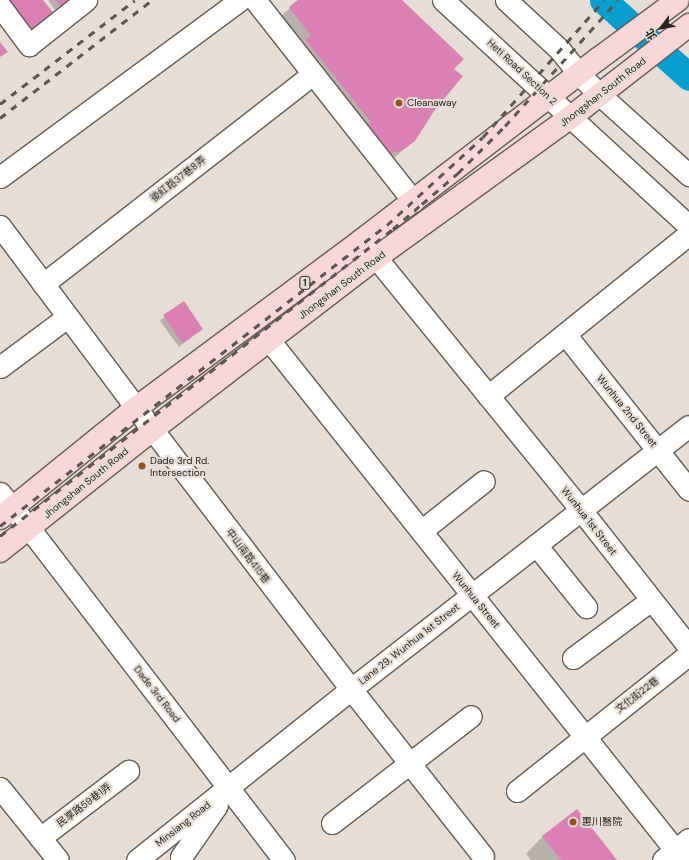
<!DOCTYPE html>
<html>
<head>
<meta charset="utf-8">
<style>
	body { margin:0 }
	#map { position:relative; width:689px; height:860px; overflow:hidden; background:#e6ded6; font-family:"DM Sans","Noto Sans TC",sans-serif }
	div>[style] { position:absolute }
	.shadow>* { inset:0; background:#0003 }
	.river>* { height:27px; margin:-13.5px; padding:0 13.5px; transform-origin:13.5px; border-radius:13.5px; background:#069ecc }
	.building>* { inset:0; background:#da80b2; transform-origin:0 0 }
	.roads { filter:drop-shadow(1px 0 #645d57) drop-shadow(-1px 0 #645d57) drop-shadow(0 1px #645d57) drop-shadow(0 -1px #645d57) }
	.minor>* { height:21px; margin:-10.5px; padding:0 10.5px; transform-origin:10.5px; border-radius:10.5px; background:#fff }
	.major>* { height:22px; margin:-11px; padding:0 11px; transform-origin:11px; border-radius:11px; background:#f8d6d9 }
	.rail>* { height:3px; margin-top:-1.5px; transform-origin:0; background:repeating-linear-gradient(90deg,#5b5753 0 7px,transparent 0 14px) }
	.dots>* { width:11px; height:11px; translate:-50% -50%; box-sizing:border-box; border:2px solid #e6ded6; border-radius:50% }
	span { translate:-50% -50%; white-space:nowrap; text-align:center; line-height:1.15; -webkit-text-stroke:4px #e6ded6; paint-order:stroke }
	.shield-label span { padding:1px 3px; background:#e6ded6; border:1px solid; border-radius:3px; -webkit-text-stroke-width:0 }
	.shield-label { font-size:9px; color:#25221f; font-weight:700 }
	.street-label { font-size:10px; color:#25221f }
	.poi-label { font-size:10px; color:#25221f }
	.left { translate:0 -50%; text-align:left }
	.north { position:absolute; left:641px; top:8px; width:40px; height:40px; -webkit-text-stroke:3px #e6ded6; paint-order:stroke; rotate:238deg; font-size:11px; font-weight:700; line-height:16px; text-align:center; color:#25221f }
	.north::after { content:''; display:block; margin:auto; width:14px; height:18px; background:#25221f; clip-path:polygon(50% 0,100% 100%,50% 72%,0 100%) }
</style>
</head>
<body>
<div id="map">
	<div class="shadow">
		<i style="clip-path:polygon(48px 0,68px 0,55px 10px)"></i>
		<i style="clip-path:polygon(299px 0,400px 0,452px 69px,414px 140px,393px 159px,280px 17px)"></i>
		<i style="clip-path:polygon(165px 316px,202px 329px,179px 347px,160px 321px)"></i>
		<i style="clip-path:polygon(543px 836px,616px 860px,531px 860px,526px 854px)"></i>
	</div>
	<div class="river">
		<i style="left:603px;top:0;width:115px;rotate:41.8deg"></i>
	</div>
	<div class="building">
		<i style="clip-path:polygon(7px 0,43px 0,56px 16px,33px 33px)"></i>
		<i style="clip-path:polygon(55px 0,68px 0,60px 6px)"></i>
		<i style="clip-path:polygon(298px 0,402px 0,464px 59px,454px 69px,463px 76px,434px 111px,415px 141px,403px 150px,383px 156px,364px 127px,371px 122px,305px 39px,311px 36px,289px 7px)"></i>
		<i style="clip-path:polygon(0 42px,8px 52px,0 57px)"></i>
		<i style="left:184px;top:301px;width:34px;height:25px;rotate:56deg"></i>
		<i style="clip-path:polygon(577px 809px,617px 860px,561px 860px,542px 836px)"></i>
	</div>
	<div class="roads">
		<div class="minor">
			<i style="left:255px;top:0;width:256px;rotate:51.8deg"></i>
			<i style="left:443px;top:0;width:334px;rotate:42.6deg"></i>
			<i style="left:506px;top:0;width:74px;rotate:42.8deg"></i>
			<i style="left:560px;top:50px;width:31px;rotate:52deg"></i>
			<i style="left:579px;top:74px;width:30px;rotate:45deg"></i>
			<i style="left:600px;top:95px;width:120px;rotate:42deg"></i>
			<i style="left:0;top:6px;width:49px;rotate:53.4deg"></i>
			<i style="left:29px;top:45px;width:73px;rotate:-38.3deg"></i>
			<i style="left:0;top:177px;width:298px;rotate:-36.4deg"></i>
			<i style="left:0;top:226px;width:227px;rotate:53.2deg"></i>
			<i style="left:136px;top:408px;width:354px;rotate:52.6deg"></i>
			<i style="left:351px;top:689px;width:213px;rotate:51.7deg"></i>
			<i style="left:365px;top:244px;width:343px;rotate:50.9deg"></i>
			<i style="left:581px;top:510px;width:174px;rotate:51.8deg"></i>
			<i style="left:43px;top:284px;width:342px;rotate:-37.9deg"></i>
			<i style="left:565px;top:334px;width:199px;rotate:51.5deg"></i>
			<i style="left:269px;top:340px;width:665px;rotate:51.47deg"></i>
			<i style="left:0;top:367px;width:84px;rotate:-36.7deg"></i>
			<i style="left:488px;top:396px;width:258px;rotate:-38.9deg"></i>
			<i style="left:0;top:493px;width:45px;rotate:50.4deg"></i>
			<i style="left:29px;top:528px;width:419px;rotate:52.5deg"></i>
			<i style="left:421px;top:531px;width:80px;rotate:-38.4deg"></i>
			<i style="left:536px;top:545px;width:80px;rotate:51.1deg"></i>
			<i style="left:573px;top:658px;width:97px;rotate:-36.6deg"></i>
			<i style="left:0;top:788px;width:92px;rotate:51.1deg"></i>
			<i style="left:517px;top:791px;width:220px;rotate:-38.5deg"></i>
			<i style="left:332px;top:823px;width:175px;rotate:-37.6deg"></i>
			<i style="left:40px;top:838px;width:111px;rotate:-37.3deg"></i>
			<i style="left:137px;top:860px;width:274px;rotate:-38.6deg"></i>
			<i style="left:351px;top:689px;width:428px;rotate:-37.9deg"></i>
			<i style="left:181px;top:860px;width:3px;rotate:-90deg"></i>
			<i style="left:181px;top:857px;width:63px;rotate:-55.3deg"></i>
			<i style="left:663px;top:860px;width:33px;rotate:-39deg"></i>
		</div>
		<div class="major">
			<i style="left:0;top:518px;width:175px;rotate:-39deg"></i>
			<i style="left:136px;top:408px;width:282px;rotate:-36.6deg"></i>
			<i style="left:362px;top:240px;width:297px;rotate:-37.5deg"></i>
			<i style="left:598px;top:59px;width:99px;rotate:-36.4deg"></i>
			<i style="left:0;top:551px;width:194px;rotate:-38.5deg"></i>
			<i style="left:152px;top:430px;width:282px;rotate:-37.5deg"></i>
			<i style="left:376px;top:258px;width:241px;rotate:-35.9deg"></i>
			<i style="left:571px;top:117px;width:150px;rotate:-37.9deg"></i>
		</div>
	</div>
	<div class="rail">
		<i style="left:0;top:104px;width:170px;rotate:-37.6deg"></i>
		<i style="left:0;top:118px;width:192px;rotate:-37.8deg"></i>
		<i style="left:0;top:526px;width:490px;rotate:-37.9deg"></i>
		<i style="left:387px;top:225px;width:130px;rotate:-42.5deg"></i>
		<i style="left:483px;top:137px;width:183px;rotate:-48.5deg"></i>
		<i style="left:0;top:536px;width:499px;rotate:-38deg"></i>
		<i style="left:393px;top:229px;width:38px;rotate:-41deg"></i>
		<i style="left:422px;top:204px;width:48px;rotate:-40.7deg"></i>
		<i style="left:458px;top:173px;width:66px;rotate:-45deg"></i>
		<i style="left:505px;top:126px;width:169px;rotate:-48.1deg"></i>
	</div>
	<div class="dots">
		<i style="left:399px;top:103px;background:#93511f"></i>
		<i style="left:142px;top:466px;background:#93511f"></i>
		<i style="left:573px;top:822px;background:#93511f"></i>
	</div>
	<div class="shield-label">
		<span style="left:305px;top:283px">1</span>
	</div>
	<div class="street-label">
		<span style="left:522px;top:72px;rotate:43deg">Heti Road Section 2</span>
		<span style="left:603px;top:92px;rotate:-38deg">Jhongshan South Road</span>
		<span style="left:178px;top:179px;rotate:-38deg">後紅路37巷8弄</span>
		<span style="left:342px;top:285px;rotate:-37deg">Jhongshan South Road</span>
		<span style="left:627px;top:411px;rotate:51deg">Wunhua 2nd Street</span>
		<span style="left:86px;top:483px;rotate:-39deg">Jhongshan South Road</span>
		<span style="left:589px;top:521px;rotate:52deg">Wunhua 1st Street</span>
		<span style="left:248px;top:556px;rotate:53deg">中山南路415巷</span>
		<span style="left:476px;top:600px;rotate:51deg">Wunhua Street</span>
		<span style="left:409px;top:644px;rotate:-38deg">Lane 29, Wunhua 1st Street</span>
		<span style="left:157px;top:694px;rotate:52deg">Dade 3rd Road</span>
		<span style="left:637px;top:695px;rotate:-38deg">文化街22巷</span>
		<span style="left:84px;top:805px;rotate:-37deg">民享路59巷1弄</span>
		<span style="left:183px;top:824px;rotate:-38deg">Minsiang Road</span>
	</div>
	<div class="poi-label">
		<span class="left" style="left:407px;top:103px">Cleanaway</span>
		<span class="left" style="left:150px;top:466px">Dade 3rd Rd.<br>Intersection</span>
		<span class="left" style="left:582px;top:822px">惠川醫院</span>
	</div>
	<div class="north">北</div>
</div>
</body>
</html>
